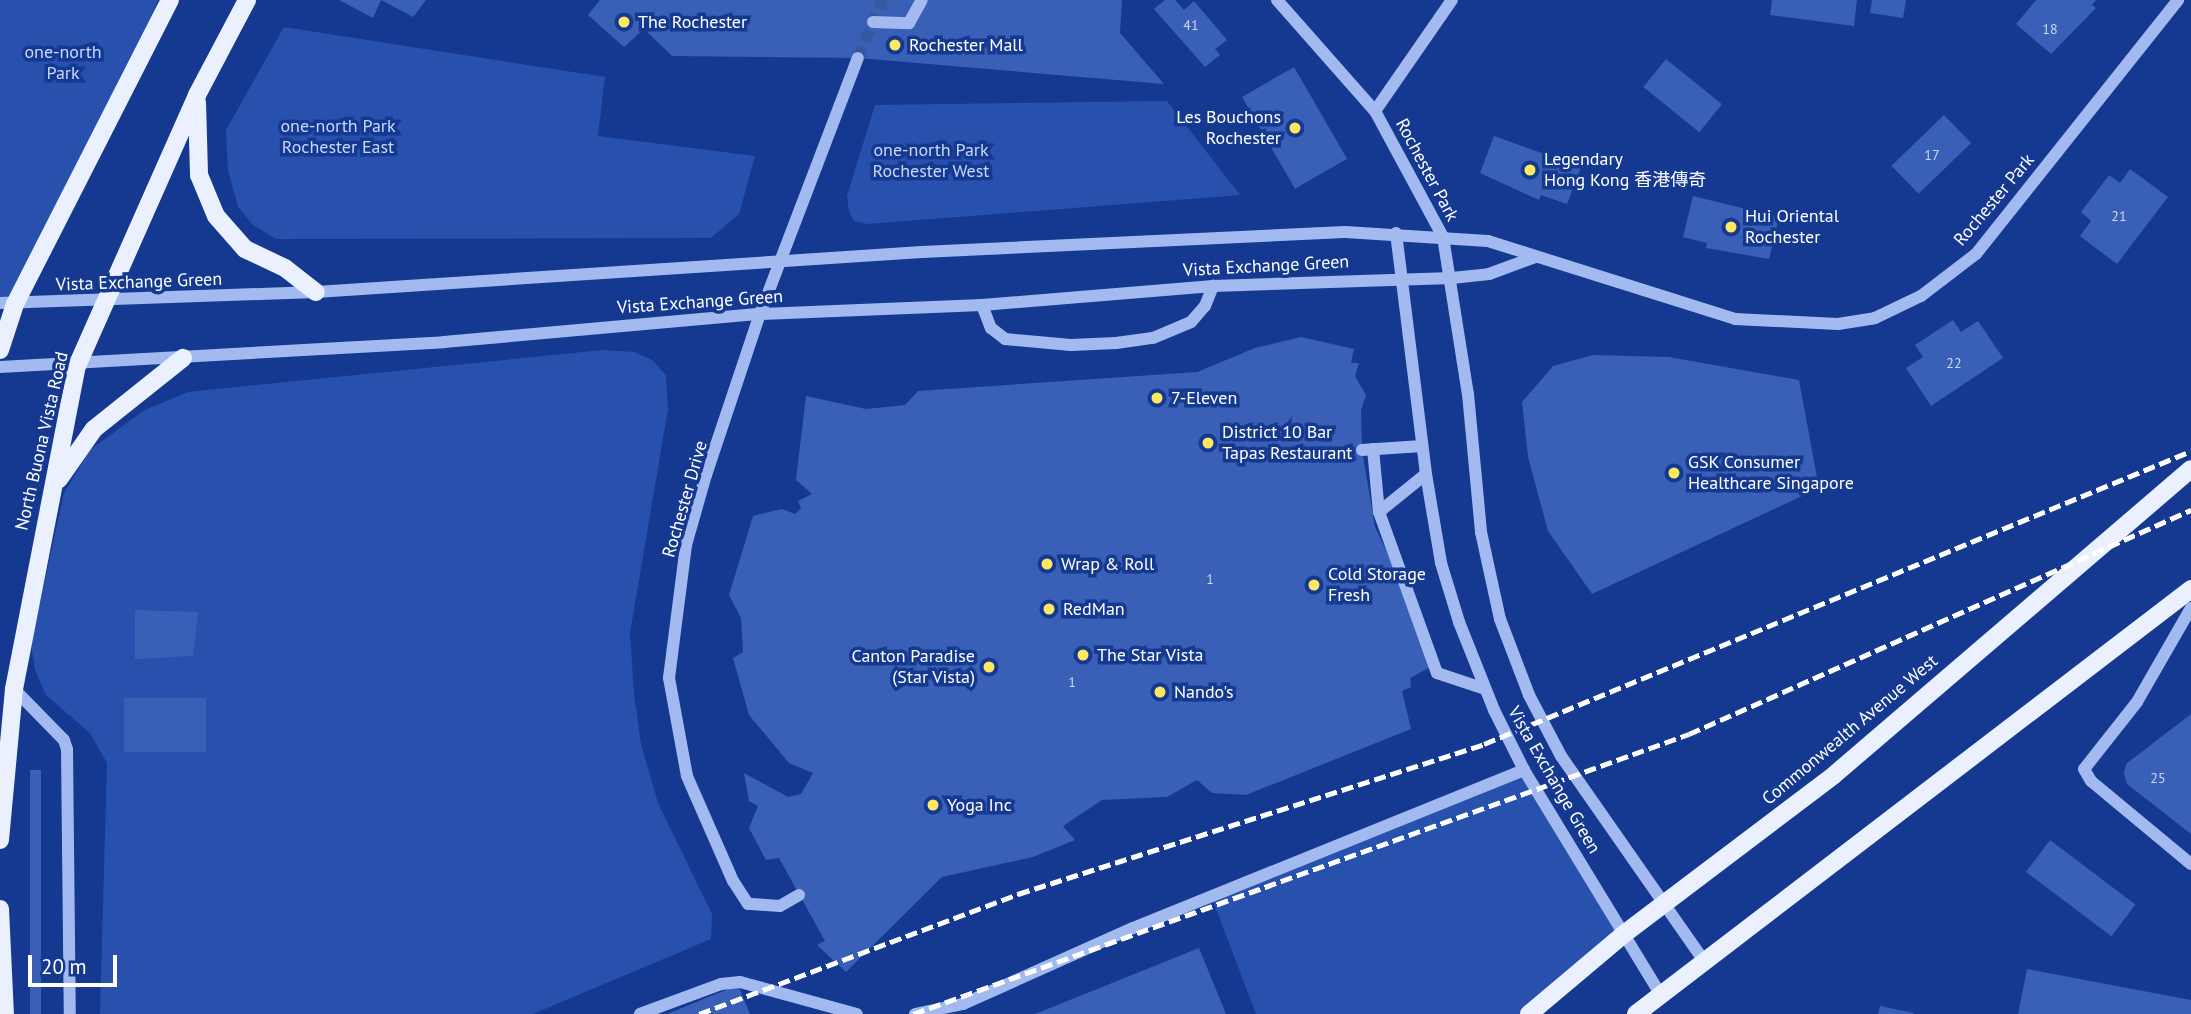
<!DOCTYPE html>
<html>
<head>
<meta charset="utf-8">
<style>
	body { margin:0 }
	#map { position:relative; width:2191px; height:1014px; overflow:hidden; background:#153990; font-family:"PT Sans","Noto Sans SC",sans-serif }
	div>[style] { position:absolute }
	.green>* { inset:0; background:#2851ae }
	.building>* { inset:0; background:#395fb6; transform-origin:0 0 }
	.minor-tunnel>* { height:12px; margin-top:-6px; transform-origin:0; background:repeating-linear-gradient(90deg,#3857a1 0 12px,transparent 0 18px) }
	.minor>* { height:12px; margin:-6px; padding:0 6px; transform-origin:6px; border-radius:6px; background:#a2baf0 }
	.major>* { height:18px; margin:-9px; padding:0 9px; transform-origin:9px; border-radius:9px; background:#ebf0ff }
	.rail>* { height:5px; margin-top:-2.5px; transform-origin:0; background:repeating-linear-gradient(90deg,#fff 0 12px,transparent 0 17px) }
	.dots>* { width:19px; height:19px; translate:-50% -50%; box-sizing:border-box; border:4px solid #153990; border-radius:50% }
	span { translate:-50% -50%; white-space:nowrap; text-align:center; line-height:1.15; -webkit-text-stroke:7px #153990; paint-order:stroke }
	.number-label { font-size:14px; color:#ced7ed }
	.number-label span { -webkit-text-stroke-width:0 }
	.poi-label { font-size:18px; color:#fff }
	.left { translate:0 -50%; text-align:left }
	.right { translate:-100% -50%; text-align:right }
	.park-label { font-size:18px; color:#c8d8fc }
	.street-label { font-size:18px; color:#fff }
	.scale { position:absolute; left:28px; top:955px; width:89px; height:32px; box-sizing:border-box; border:4px solid #fff; border-top:0; padding-left:9px; font-size:21px; line-height:24px; white-space:nowrap; color:#fff; -webkit-text-stroke:5px #153990; paint-order:stroke }
</style>
</head>
<body>
<div id="map">
	<div class="green">
		<i style="clip-path:polygon(0 0,158px 0,129px 75px,15px 304px,0 303px)"></i>
		<i style="clip-path:polygon(284px 27px,605px 77px,598px 136px,755px 156px,739px 214px,711px 238px,276px 239px,253px 225px,238px 207px,228px 170px,226px 130px)"></i>
		<i style="clip-path:polygon(1167px 101px,1240px 195px,867px 224px,854px 221px,849px 212px,847px 196px,875px 105px)"></i>
		<i style="clip-path:polygon(603px 350px,634px 352px,652px 360px,666px 375px,668px 409px,630px 633px,634px 693px,641px 744px,658px 803px,712px 914px,711px 939px,533px 1014px,100px 1014px,107px 763px,90px 733px,46px 695px,35px 670px,31px 644px,64px 493px,90px 450px,143px 411px,188px 392px)"></i>
		<i style="clip-path:polygon(1524px 770px,1624px 934px,1528px 1014px,1256px 1014px,1211px 896px)"></i>
	</div>
	<div class="building">
		<i style="clip-path:polygon(339px 0,426px 0,413px 17px,381px 0,373px 18px)"></i>
		<i style="clip-path:polygon(600px 0,1122px 0,1120px 33px,1164px 84px,858px 58px,672px 56px,644px 29px,624px 47px,588px 15px)"></i>
		<i style="clip-path:polygon(1165px 0,1175px 0,1184px 10px,1194px 1px,1227px 40px,1215px 49px,1220px 55px,1205px 67px,1154px 9px)"></i>
		<i style="clip-path:polygon(1772px 0,1857px 0,1854px 26px,1770px 15px)"></i>
		<i style="clip-path:polygon(1872px 0,1906px 0,1903px 18px,1870px 13px)"></i>
		<i style="clip-path:polygon(2036px 0,2096px 0,2092px 5px,2096px 8px,2051px 54px,2016px 24px)"></i>
		<i style="left:1666px;top:59px;width:72px;height:36px;rotate:39deg"></i>
		<i style="left:1294px;top:67px;width:106px;height:60px;rotate:60deg"></i>
		<i style="left:1944px;top:115px;width:39px;height:73px;rotate:46deg"></i>
		<i style="clip-path:polygon(1494px 136px,1581px 167px,1567px 204px,1541px 195px,1539px 200px,1480px 173px)"></i>
		<i style="clip-path:polygon(2130px 169px,2168px 197px,2117px 264px,2080px 236px,2091px 221px,2081px 212px,2109px 175px,2120px 183px)"></i>
		<i style="clip-path:polygon(1693px 196px,1779px 217px,1769px 259px,1706px 248px,1707px 243px,1683px 237px)"></i>
		<i style="clip-path:polygon(1953px 320px,1961px 332px,1978px 321px,2003px 358px,1931px 406px,1906px 368px,1923px 357px,1915px 345px)"></i>
		<i style="clip-path:polygon(1301px 337px,1354px 349px,1351px 363px,1359px 363px,1355px 376px,1366px 395px,1361px 410px,1362px 450px,1375px 527px,1411px 603px,1432px 666px,1410px 678px,1411px 687px,1402px 691px,1411px 729px,1246px 795px,1212px 793px,1197px 780px,1167px 797px,1102px 800px,1063px 826px,1075px 840px,1033px 857px,942px 877px,846px 972px,817px 945px,825px 941px,779px 858px,766px 860px,749px 828px,758px 806px,749px 801px,744px 773px,788px 797px,801px 794px,813px 773px,789px 763px,749px 715px,733px 658px,743px 652px,741px 618px,729px 595px,753px 516px,782px 509px,795px 514px,801px 508px,798px 501px,812px 494px,796px 480px,806px 396px,866px 409px,905px 405px,918px 391px,1197px 372px,1255px 348px)"></i>
		<i style="clip-path:polygon(1593px 355px,1669px 357px,1799px 380px,1819px 488px,1592px 594px,1548px 531px,1528px 457px,1522px 402px,1553px 366px)"></i>
		<i style="clip-path:polygon(135px 610px,198px 612px,193px 656px,135px 659px)"></i>
		<i style="left:124px;top:698px;width:82px;height:54px"></i>
		<i style="clip-path:polygon(2191px 714px,2191px 834px,2127px 784px,2124px 773px,2126px 764px)"></i>
		<i style="left:30px;top:770px;width:11px;height:244px"></i>
		<i style="left:2050px;top:840px;width:107px;height:40px;rotate:37deg"></i>
		<i style="clip-path:polygon(1199px 948px,1226px 1014px,1035px 1014px)"></i>
		<i style="clip-path:polygon(2027px 969px,2191px 1000px,2191px 1014px,2018px 1014px)"></i>
		<i style="clip-path:polygon(738px 985px,750px 1014px,667px 1014px)"></i>
		<i style="clip-path:polygon(1880px 1006px,1914px 1013px,1914px 1014px,1878px 1014px)"></i>
	</div>
	<div class="minor-tunnel">
		<i style="left:858px;top:58px;width:63px;rotate:-67.5deg"></i>
	</div>
	<div class="minor">
		<i style="left:1277px;top:0;width:148px;rotate:48.6deg"></i>
		<i style="left:1375px;top:111px;width:143px;rotate:61.6deg"></i>
		<i style="left:1443px;top:237px;width:159px;rotate:81deg"></i>
		<i style="left:1468px;top:394px;width:139px;rotate:84.6deg"></i>
		<i style="left:1481px;top:532px;width:89px;rotate:77.7deg"></i>
		<i style="left:1500px;top:619px;width:81px;rotate:69.1deg"></i>
		<i style="left:1529px;top:695px;width:69px;rotate:62.3deg"></i>
		<i style="left:1561px;top:756px;width:250px;rotate:55.1deg"></i>
		<i style="left:873px;top:22px;width:36px;rotate:2deg"></i>
		<i style="left:909px;top:23px;width:26px;rotate:-61deg"></i>
		<i style="left:1375px;top:111px;width:135px;rotate:-55.3deg"></i>
		<i style="left:1396px;top:233px;width:243px;rotate:82.9deg"></i>
		<i style="left:1426px;top:474px;width:90px;rotate:80.4deg"></i>
		<i style="left:1441px;top:563px;width:62px;rotate:73deg"></i>
		<i style="left:1459px;top:622px;width:95px;rotate:68.3deg"></i>
		<i style="left:1494px;top:710px;width:67px;rotate:63.4deg"></i>
		<i style="left:1524px;top:770px;width:263px;rotate:58.7deg"></i>
		<i style="left:0;top:303px;width:316px;rotate:-2deg"></i>
		<i style="left:316px;top:292px;width:607px;rotate:-3.78deg"></i>
		<i style="left:922px;top:252px;width:423px;rotate:-2.7deg"></i>
		<i style="left:1345px;top:232px;width:143px;rotate:3.6deg"></i>
		<i style="left:1488px;top:241px;width:259px;rotate:17.5deg"></i>
		<i style="left:1735px;top:319px;width:103px;rotate:2.8deg"></i>
		<i style="left:1838px;top:324px;width:37px;rotate:-9deg"></i>
		<i style="left:1875px;top:318px;width:51px;rotate:-25.6deg"></i>
		<i style="left:1921px;top:296px;width:69px;rotate:-37.4deg"></i>
		<i style="left:1976px;top:254px;width:325px;rotate:-51.5deg"></i>
		<i style="left:982px;top:305px;width:25px;rotate:69deg"></i>
		<i style="left:991px;top:328px;width:18px;rotate:38deg"></i>
		<i style="left:1005px;top:339px;width:66px;rotate:5.2deg"></i>
		<i style="left:1071px;top:345px;width:45px;rotate:-2.5deg"></i>
		<i style="left:1116px;top:343px;width:37px;rotate:-8deg"></i>
		<i style="left:1153px;top:338px;width:41px;rotate:-22.8deg"></i>
		<i style="left:1191px;top:322px;width:21px;rotate:-49deg"></i>
		<i style="left:1205px;top:306px;width:22px;rotate:-68deg"></i>
		<i style="left:0;top:367px;width:445px;rotate:-3.2deg"></i>
		<i style="left:444px;top:342px;width:317px;rotate:-5.1deg"></i>
		<i style="left:760px;top:314px;width:222px;rotate:-2.3deg"></i>
		<i style="left:982px;top:305px;width:232px;rotate:-4.7deg"></i>
		<i style="left:1213px;top:286px;width:239px;rotate:-1.9deg"></i>
		<i style="left:1452px;top:278px;width:37px;rotate:-6deg"></i>
		<i style="left:1489px;top:274px;width:49px;rotate:-20.3deg"></i>
		<i style="left:1373px;top:449px;width:63px;rotate:84.6deg"></i>
		<i style="left:1379px;top:512px;width:171px;rotate:70.2deg"></i>
		<i style="left:1437px;top:673px;width:51px;rotate:18.4deg"></i>
		<i style="left:1362px;top:450px;width:60px;rotate:-3.8deg"></i>
		<i style="left:1379px;top:512px;width:60px;rotate:-39deg"></i>
		<i style="left:2191px;top:608px;width:108px;rotate:119.9deg"></i>
		<i style="left:2137px;top:702px;width:85px;rotate:128.3deg"></i>
		<i style="left:2084px;top:769px;width:14px;rotate:60deg"></i>
		<i style="left:2091px;top:781px;width:130px;rotate:39.7deg"></i>
		<i style="left:14px;top:689px;width:71px;rotate:45.6deg"></i>
		<i style="left:64px;top:740px;width:9px;rotate:72deg"></i>
		<i style="left:67px;top:749px;width:265px;rotate:89.4deg"></i>
		<i style="left:799px;top:895px;width:22px;rotate:150deg"></i>
		<i style="left:780px;top:906px;width:32px;rotate:-176deg"></i>
		<i style="left:748px;top:904px;width:27px;rotate:-123deg"></i>
		<i style="left:733px;top:881px;width:115px;rotate:-113.7deg"></i>
		<i style="left:687px;top:776px;width:100px;rotate:-100.4deg"></i>
		<i style="left:669px;top:678px;width:134px;rotate:-82.7deg"></i>
		<i style="left:686px;top:545px;width:73px;rotate:-74.1deg"></i>
		<i style="left:706px;top:475px;width:170px;rotate:-71.5deg"></i>
		<i style="left:760px;top:314px;width:274px;rotate:-69.1deg"></i>
		<i style="left:640px;top:1014px;width:86px;rotate:-20.3deg"></i>
		<i style="left:721px;top:984px;width:19px;rotate:-6deg"></i>
		<i style="left:740px;top:982px;width:121px;rotate:15.3deg"></i>
		<i style="left:915px;top:1014px;width:49px;rotate:-11.8deg"></i>
		<i style="left:963px;top:1004px;width:186px;rotate:-24.1deg"></i>
		<i style="left:1133px;top:928px;width:422px;rotate:-22deg"></i>
	</div>
	<div class="major">
		<i style="left:197px;top:102px;width:73px;rotate:88.4deg"></i>
		<i style="left:199px;top:175px;width:44px;rotate:67.5deg"></i>
		<i style="left:216px;top:216px;width:44px;rotate:48.7deg"></i>
		<i style="left:245px;top:249px;width:44px;rotate:25.4deg"></i>
		<i style="left:285px;top:268px;width:39px;rotate:38deg"></i>
		<i style="left:0;top:350px;width:48px;rotate:-71.9deg"></i>
		<i style="left:15px;top:304px;width:341px;rotate:-63deg"></i>
		<i style="left:59px;top:479px;width:61px;rotate:-55deg"></i>
		<i style="left:94px;top:429px;width:114px;rotate:-38.6deg"></i>
		<i style="left:0;top:840px;width:152px;rotate:-84.7deg"></i>
		<i style="left:14px;top:689px;width:329px;rotate:-79deg"></i>
		<i style="left:77px;top:366px;width:296px;rotate:-66.1deg"></i>
		<i style="left:197px;top:95px;width:107px;rotate:-62.2deg"></i>
		<i style="left:0;top:909px;width:105px;rotate:87.3deg"></i>
		<i style="left:1529px;top:1014px;width:124px;rotate:-40.1deg"></i>
		<i style="left:1624px;top:934px;width:263px;rotate:-37.1deg"></i>
		<i style="left:1834px;top:775px;width:470px;rotate:-40.6deg"></i>
		<i style="left:1636px;top:1014px;width:699px;rotate:-37.44deg"></i>
	</div>
	<div class="rail">
		<i style="left:699px;top:1014px;width:341px;rotate:-20.6deg"></i>
		<i style="left:1018px;top:894px;width:490px;rotate:-17.8deg"></i>
		<i style="left:1484px;top:744px;width:765px;rotate:-22.51deg"></i>
		<i style="left:913px;top:1014px;width:825px;rotate:-19.84deg"></i>
		<i style="left:1689px;top:734px;width:550px;rotate:-24.05deg"></i>
	</div>
	<div class="dots">
		<i style="left:624px;top:22px;background:#ffe861"></i>
		<i style="left:895px;top:45px;background:#ffe861"></i>
		<i style="left:1295px;top:128px;background:#ffe861"></i>
		<i style="left:1530px;top:170px;background:#ffe861"></i>
		<i style="left:1731px;top:227px;background:#ffe861"></i>
		<i style="left:1157px;top:398px;background:#ffe861"></i>
		<i style="left:1208px;top:443px;background:#ffe861"></i>
		<i style="left:1674px;top:473px;background:#ffe861"></i>
		<i style="left:1047px;top:564px;background:#ffe861"></i>
		<i style="left:1314px;top:585px;background:#ffe861"></i>
		<i style="left:1049px;top:609px;background:#ffe861"></i>
		<i style="left:1083px;top:655px;background:#ffe861"></i>
		<i style="left:989px;top:667px;background:#ffe861"></i>
		<i style="left:1160px;top:692px;background:#ffe861"></i>
		<i style="left:933px;top:805px;background:#ffe861"></i>
	</div>
	<div class="number-label">
		<span style="left:1191px;top:25px">41</span>
		<span style="left:2050px;top:29px">18</span>
		<span style="left:1932px;top:155px">17</span>
		<span style="left:2119px;top:216px">21</span>
		<span style="left:1954px;top:363px">22</span>
		<span style="left:1210px;top:579px">1</span>
		<span style="left:1072px;top:682px">1</span>
		<span style="left:2158px;top:778px">25</span>
	</div>
	<div class="poi-label">
		<span class="left" style="left:638px;top:22px">The Rochester</span>
		<span class="left" style="left:909px;top:45px">Rochester Mall</span>
		<span class="right" style="left:1281px;top:128px">Les Bouchons<br>Rochester</span>
		<span class="left" style="left:1544px;top:170px">Legendary<br>Hong Kong 香港傳奇</span>
		<span class="left" style="left:1745px;top:227px">Hui Oriental<br>Rochester</span>
		<span class="left" style="left:1171px;top:398px">7-Eleven</span>
		<span class="left" style="left:1222px;top:443px">District 10 Bar<br>Tapas Restaurant</span>
		<span class="left" style="left:1688px;top:473px">GSK Consumer<br>Healthcare Singapore</span>
		<span class="left" style="left:1061px;top:564px">Wrap &amp; Roll</span>
		<span class="left" style="left:1328px;top:585px">Cold Storage<br>Fresh</span>
		<span class="left" style="left:1063px;top:609px">RedMan</span>
		<span class="left" style="left:1097px;top:655px">The Star Vista</span>
		<span class="right" style="left:975px;top:667px">Canton Paradise<br>(Star Vista)</span>
		<span class="left" style="left:1174px;top:692px">Nando's</span>
		<span class="left" style="left:947px;top:805px">Yoga Inc</span>
	</div>
	<div class="park-label">
		<span style="left:63px;top:63px">one-north<br>Park</span>
		<span style="left:338px;top:137px">one-north Park<br>Rochester East</span>
		<span style="left:931px;top:161px">one-north Park<br>Rochester West</span>
	</div>
	<div class="street-label">
		<span style="left:1427px;top:170px;rotate:62deg">Rochester Park</span>
		<span style="left:1994px;top:200px;rotate:-50deg">Rochester Park</span>
		<span style="left:1266px;top:266px;rotate:-3deg">Vista Exchange Green</span>
		<span style="left:139px;top:282px;rotate:-2deg">Vista Exchange Green</span>
		<span style="left:700px;top:302px;rotate:-4deg">Vista Exchange Green</span>
		<span style="left:42px;top:441px;rotate:-77deg">North Buona Vista Road</span>
		<span style="left:685px;top:499px;rotate:-74deg">Rochester Drive</span>
		<span style="left:1850px;top:730px;rotate:-40deg">Commonwealth Avenue West</span>
		<span style="left:1554px;top:780px;rotate:60deg">Vista Exchange Green</span>
	</div>
	<div class="scale">20 m</div>
</div>
</body>
</html>
